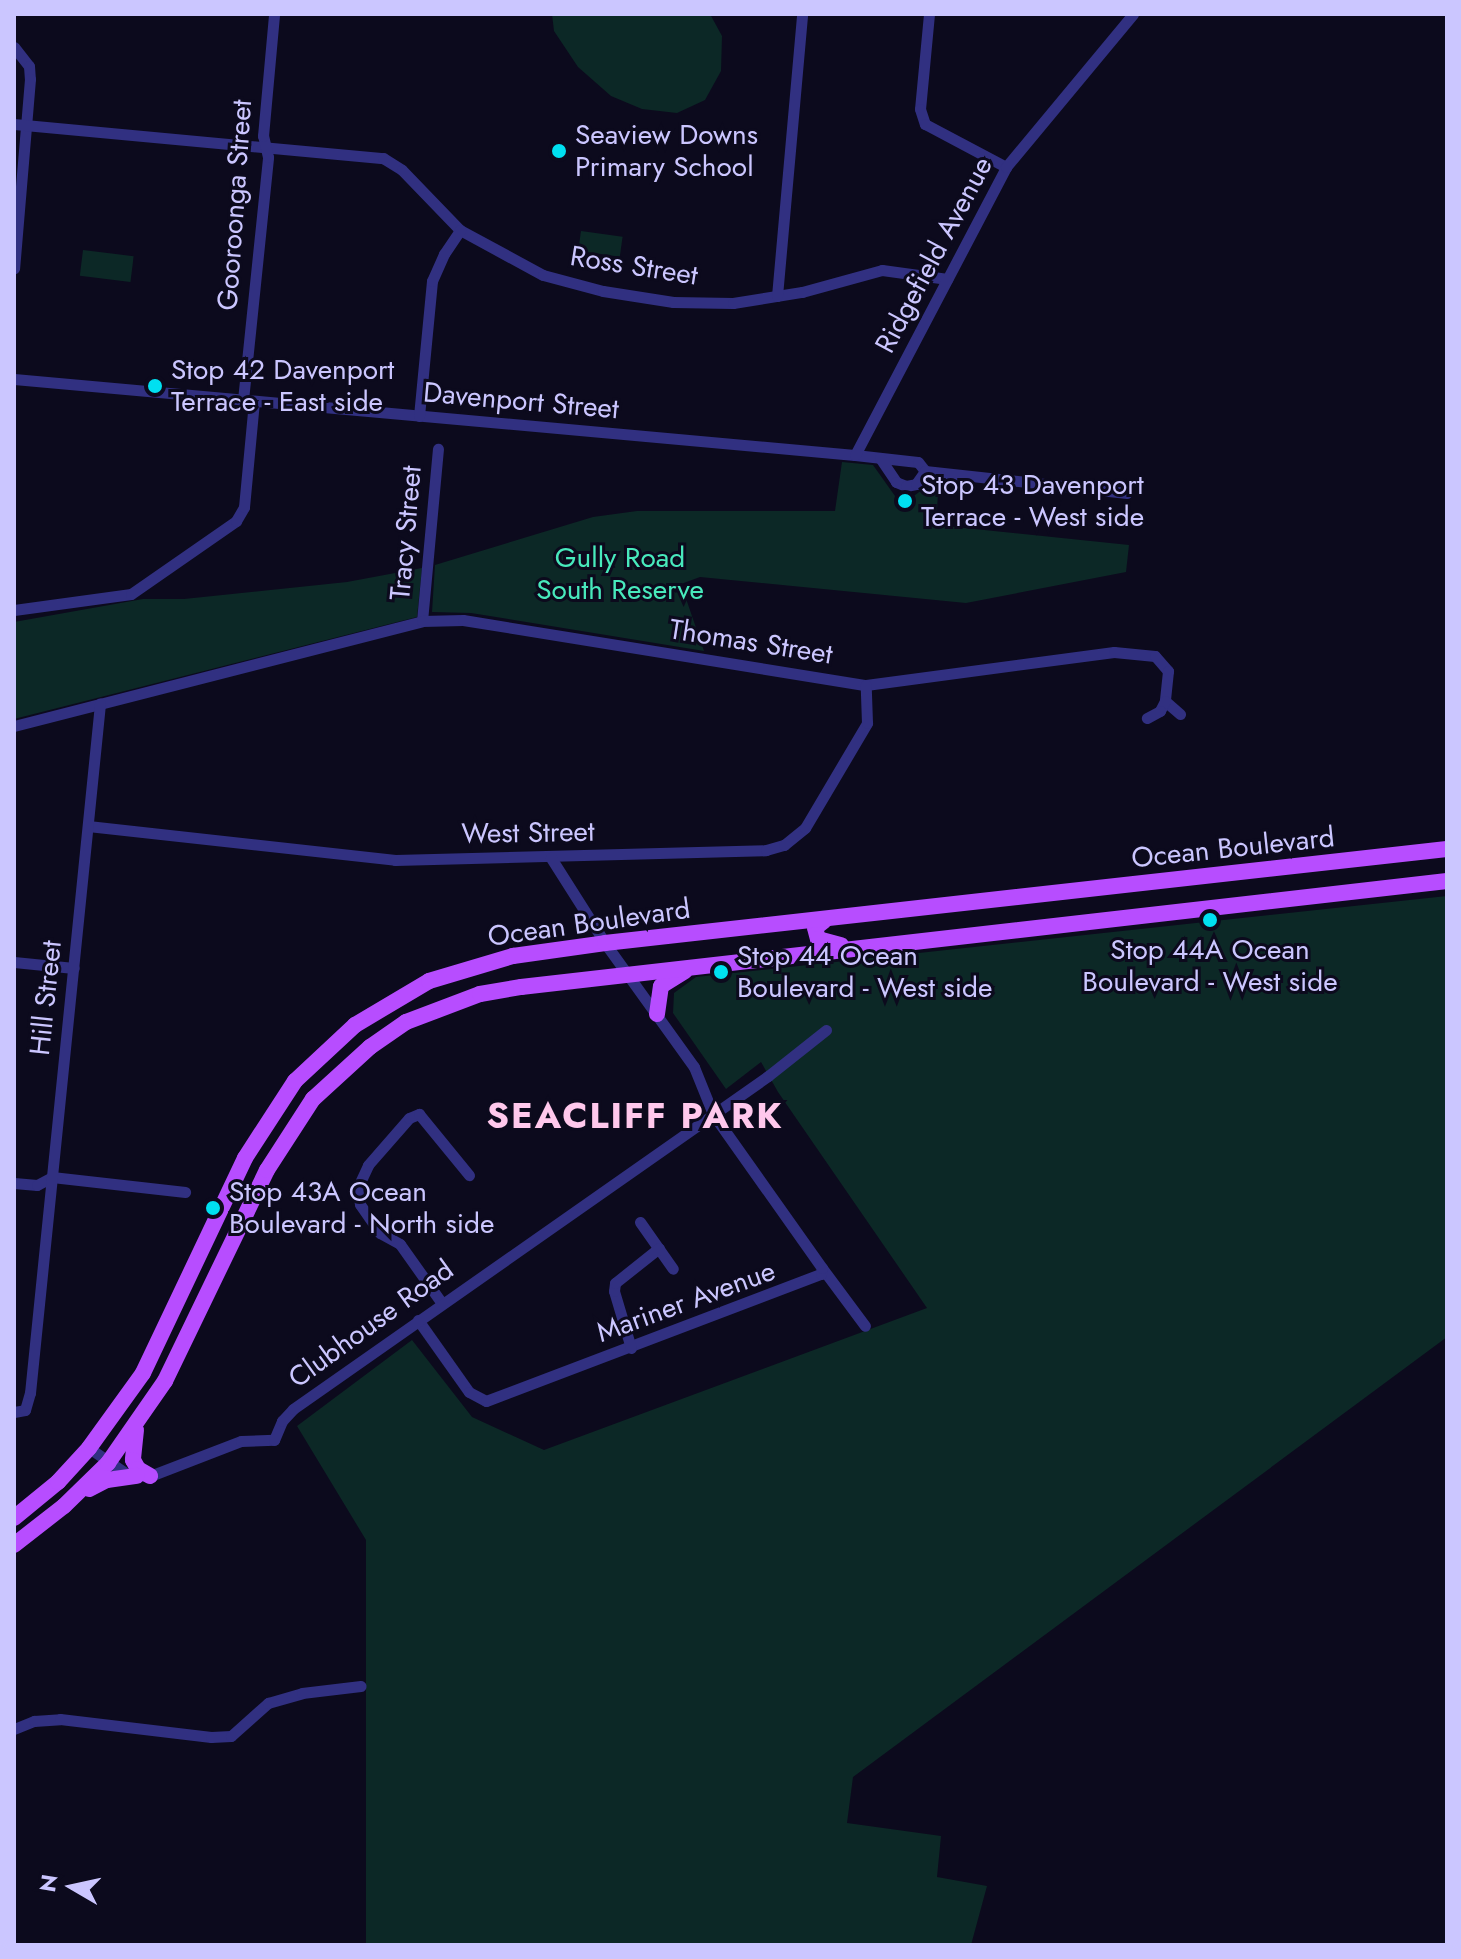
<!DOCTYPE html>
<html>
<head>
<meta charset="utf-8">
<style>
	body { margin:0 }
	#map { position:relative; width:1461px; height:1959px; overflow:hidden; background:#0c0a1d; font-family:Jost,sans-serif }
	div>[style] { position:absolute }
	.green>* { inset:0; background:#0c2826; transform-origin:0 0 }
	.minor>* { height:11px; margin:-5.5px; padding:0 5.5px; transform-origin:5.5px; border-radius:5.5px; background:#313081 }
	.primary>* { height:16px; margin:-8px; padding:0 8px; transform-origin:8px; border-radius:8px; background:#b74dff }
	.dots>* { width:22px; height:22px; translate:-50% -50%; box-sizing:border-box; border:4px solid #0c0a1d; border-radius:50% }
	span { translate:-50% -50%; white-space:nowrap; text-align:center; line-height:1.15; -webkit-text-stroke:6px #0c0a1d; paint-order:stroke }
	.poi-label { font-size:28px; color:#cbc6ff }
	.left { translate:0 -50%; text-align:left }
	.street-label { font-size:28px; color:#cbc6ff }
	.park-label { font-size:28px; color:#48e9bc }
	.district-label { font-size:36px; color:#ffc8ec; font-weight:700; letter-spacing:2px }
	.frame { position:absolute; inset:0; border:16px solid #cbc6ff; pointer-events:none }
	.north { position:absolute; left:32px; top:1847px; width:80px; height:80px; -webkit-text-stroke:6px #0c0a1d; paint-order:stroke; rotate:279deg; font-size:22px; font-weight:700; line-height:32px; text-align:center; color:#cbc6ff }
	.north::after { content:''; display:block; margin:auto; width:28px; height:36px; background:#cbc6ff; clip-path:polygon(50% 0,100% 100%,50% 72%,0 100%) }
</style>
</head>
<body>
<div id="map">
	<div class="green">
		<i style="clip-path:polygon(552px 14px,710px 14px,722px 36px,721px 71px,705px 100px,677px 113px,642px 109px,611px 96px,578px 67px,554px 31px)"></i>
		<i style="left:581px;top:231px;width:42px;height:20px;rotate:8deg"></i>
		<i style="left:83px;top:250px;width:51px;height:26px;rotate:7deg"></i>
		<i style="clip-path:polygon(842px 462px,873px 465px,895px 496px,911px 498px,926px 487px,931px 477px,939px 478px,936px 525px,1129px 545px,1126px 572px,966px 603px,700px 577px,681px 584px,704px 651px,471px 613px,432px 612px,435px 565px,593px 517px,637px 511px,835px 511px)"></i>
		<i style="clip-path:polygon(422px 568px,417px 617px,14px 719px,14px 622px,143px 599px,184px 599px,347px 582px)"></i>
		<i style="clip-path:polygon(1447px 896px,1447px 1337px,853px 1777px,847px 1823px,941px 1836px,937px 1877px,987px 1886px,971px 1945px,366px 1945px,366px 1540px,297px 1426px,412px 1340px,472px 1417px,544px 1450px,927px 1308px,778px 1092px,761px 1062px,726px 1089px,673px 1013px,674px 993px,696px 977px)"></i>
	</div>
	<div class="minor">
		<i style="left:929px;top:14px;width:95px;rotate:95.4deg"></i>
		<i style="left:920px;top:109px;width:16px;rotate:72deg"></i>
		<i style="left:925px;top:124px;width:92px;rotate:28deg"></i>
		<i style="left:14px;top:47px;width:24px;rotate:52deg"></i>
		<i style="left:29px;top:66px;width:13px;rotate:86deg"></i>
		<i style="left:30px;top:79px;width:190px;rotate:94.8deg"></i>
		<i style="left:14px;top:124px;width:371px;rotate:5.3deg"></i>
		<i style="left:383px;top:158px;width:22px;rotate:32deg"></i>
		<i style="left:402px;top:170px;width:83px;rotate:46deg"></i>
		<i style="left:460px;top:230px;width:94px;rotate:28.5deg"></i>
		<i style="left:543px;top:275px;width:62px;rotate:14.9deg"></i>
		<i style="left:603px;top:291px;width:71px;rotate:8.9deg"></i>
		<i style="left:673px;top:302px;width:60px;rotate:1deg"></i>
		<i style="left:733px;top:303px;width:70px;rotate:-9.1deg"></i>
		<i style="left:802px;top:292px;width:83px;rotate:-15.4deg"></i>
		<i style="left:882px;top:270px;width:66px;rotate:7.9deg"></i>
		<i style="left:777px;top:296px;width:283px;rotate:-84.9deg"></i>
		<i style="left:14px;top:379px;width:844px;rotate:5.16deg"></i>
		<i style="left:855px;top:455px;width:63px;rotate:6.3deg"></i>
		<i style="left:918px;top:462px;width:11px;rotate:52deg"></i>
		<i style="left:243px;top:400px;width:244px;rotate:-84.1deg"></i>
		<i style="left:268px;top:157px;width:22px;rotate:-103deg"></i>
		<i style="left:263px;top:136px;width:122px;rotate:-84.8deg"></i>
		<i style="left:419px;top:416px;width:136px;rotate:-84.5deg"></i>
		<i style="left:432px;top:281px;width:30px;rotate:-66deg"></i>
		<i style="left:444px;top:254px;width:29px;rotate:-56deg"></i>
		<i style="left:855px;top:455px;width:325px;rotate:-62.3deg"></i>
		<i style="left:1006px;top:167px;width:199px;rotate:-50.3deg"></i>
		<i style="left:880px;top:458px;width:29px;rotate:56deg"></i>
		<i style="left:896px;top:482px;width:11px;rotate:22deg"></i>
		<i style="left:906px;top:486px;width:10px;rotate:-11deg"></i>
		<i style="left:916px;top:484px;width:16px;rotate:-55deg"></i>
		<i style="left:925px;top:471px;width:203px;rotate:6.2deg"></i>
		<i style="left:14px;top:610px;width:118px;rotate:-7.8deg"></i>
		<i style="left:131px;top:594px;width:128px;rotate:-34.8deg"></i>
		<i style="left:236px;top:521px;width:16px;rotate:-60deg"></i>
		<i style="left:244px;top:507px;width:106px;rotate:-84.6deg"></i>
		<i style="left:422px;top:621px;width:173px;rotate:-84.7deg"></i>
		<i style="left:1165px;top:701px;width:20px;rotate:41deg"></i>
		<i style="left:14px;top:726px;width:421px;rotate:-14.4deg"></i>
		<i style="left:422px;top:621px;width:41px;rotate:-1.4deg"></i>
		<i style="left:463px;top:620px;width:408px;rotate:9.2deg"></i>
		<i style="left:866px;top:685px;width:250px;rotate:-7.6deg"></i>
		<i style="left:1114px;top:652px;width:41px;rotate:5.6deg"></i>
		<i style="left:1155px;top:656px;width:20px;rotate:49deg"></i>
		<i style="left:1168px;top:671px;width:30px;rotate:96deg"></i>
		<i style="left:1165px;top:701px;width:11px;rotate:117deg"></i>
		<i style="left:1160px;top:711px;width:15px;rotate:152deg"></i>
		<i style="left:88px;top:826px;width:309px;rotate:6.3deg"></i>
		<i style="left:395px;top:860px;width:371px;rotate:-1.5deg"></i>
		<i style="left:766px;top:850px;width:19px;rotate:-16deg"></i>
		<i style="left:784px;top:845px;width:27px;rotate:-39deg"></i>
		<i style="left:805px;top:828px;width:122px;rotate:-59.4deg"></i>
		<i style="left:867px;top:723px;width:38px;rotate:-92deg"></i>
		<i style="left:14px;top:962px;width:60px;rotate:5.7deg"></i>
		<i style="left:14px;top:1183px;width:23px;rotate:5deg"></i>
		<i style="left:37px;top:1185px;width:17px;rotate:-28deg"></i>
		<i style="left:52px;top:1177px;width:134px;rotate:6.4deg"></i>
		<i style="left:640px;top:1222px;width:57px;rotate:54.9deg"></i>
		<i style="left:822px;top:1268px;width:72px;rotate:53.4deg"></i>
		<i style="left:441px;top:1302px;width:71px;rotate:-125.3deg"></i>
		<i style="left:400px;top:1244px;width:23px;rotate:-151deg"></i>
		<i style="left:380px;top:1233px;width:35px;rotate:-125deg"></i>
		<i style="left:360px;top:1204px;width:15px;rotate:-101deg"></i>
		<i style="left:357px;top:1189px;width:26px;rotate:-65deg"></i>
		<i style="left:368px;top:1165px;width:62px;rotate:-48.9deg"></i>
		<i style="left:409px;top:1118px;width:11px;rotate:-22deg"></i>
		<i style="left:419px;top:1114px;width:79px;rotate:50.7deg"></i>
		<i style="left:418px;top:1320px;width:88px;rotate:54.7deg"></i>
		<i style="left:469px;top:1392px;width:19px;rotate:28deg"></i>
		<i style="left:486px;top:1401px;width:358px;rotate:-20.8deg"></i>
		<i style="left:821px;top:1274px;width:6px;rotate:-81deg"></i>
		<i style="left:822px;top:1268px;width:189px;rotate:-125.3deg"></i>
		<i style="left:713px;top:1114px;width:51px;rotate:-112deg"></i>
		<i style="left:694px;top:1067px;width:153px;rotate:-125.7deg"></i>
		<i style="left:605px;top:943px;width:101px;rotate:-122.4deg"></i>
		<i style="left:631px;top:1348px;width:59px;rotate:-106.6deg"></i>
		<i style="left:614px;top:1291px;width:8px;rotate:-83deg"></i>
		<i style="left:615px;top:1283px;width:56px;rotate:-38.5deg"></i>
		<i style="left:14px;top:1412px;width:11px;rotate:-10deg"></i>
		<i style="left:25px;top:1410px;width:18px;rotate:-74deg"></i>
		<i style="left:30px;top:1393px;width:693px;rotate:-84.2deg"></i>
		<i style="left:89px;top:1448px;width:46px;rotate:34.4deg"></i>
		<i style="left:127px;top:1474px;width:23px;rotate:5deg"></i>
		<i style="left:150px;top:1476px;width:97px;rotate:-21deg"></i>
		<i style="left:241px;top:1441px;width:33px;rotate:-2deg"></i>
		<i style="left:274px;top:1440px;width:21px;rotate:-67deg"></i>
		<i style="left:282px;top:1421px;width:16px;rotate:-47deg"></i>
		<i style="left:293px;top:1409px;width:580px;rotate:-35.03deg"></i>
		<i style="left:768px;top:1076px;width:74px;rotate:-38.4deg"></i>
		<i style="left:14px;top:1729px;width:22px;rotate:-22deg"></i>
		<i style="left:34px;top:1721px;width:26px;rotate:-4deg"></i>
		<i style="left:60px;top:1719px;width:152px;rotate:6.8deg"></i>
		<i style="left:211px;top:1737px;width:20px;rotate:-3deg"></i>
		<i style="left:231px;top:1736px;width:50px;rotate:-41.7deg"></i>
		<i style="left:268px;top:1703px;width:35px;rotate:-16deg"></i>
		<i style="left:302px;top:1693px;width:59px;rotate:-6.8deg"></i>
	</div>
	<div class="primary">
		<i style="left:824px;top:921px;width:11px;rotate:142deg"></i>
		<i style="left:815px;top:928px;width:11px;rotate:75deg"></i>
		<i style="left:818px;top:939px;width:24px;rotate:15deg"></i>
		<i style="left:657px;top:1014px;width:28px;rotate:-82deg"></i>
		<i style="left:661px;top:986px;width:28px;rotate:-32deg"></i>
		<i style="left:136px;top:1430px;width:30px;rotate:96deg"></i>
		<i style="left:133px;top:1460px;width:10px;rotate:61deg"></i>
		<i style="left:138px;top:1469px;width:14px;rotate:30deg"></i>
		<i style="left:89px;top:1489px;width:20px;rotate:-27deg"></i>
		<i style="left:107px;top:1480px;width:30px;rotate:-8deg"></i>
		<i style="left:14px;top:1518px;width:57px;rotate:-39.3deg"></i>
		<i style="left:58px;top:1482px;width:46px;rotate:-47.6deg"></i>
		<i style="left:89px;top:1448px;width:92px;rotate:-54.2deg"></i>
		<i style="left:143px;top:1373px;width:238px;rotate:-64.6deg"></i>
		<i style="left:245px;top:1158px;width:92px;rotate:-57deg"></i>
		<i style="left:295px;top:1081px;width:82px;rotate:-43deg"></i>
		<i style="left:355px;top:1025px;width:86px;rotate:-30.7deg"></i>
		<i style="left:429px;top:981px;width:88px;rotate:-16.6deg"></i>
		<i style="left:513px;top:956px;width:93px;rotate:-8deg"></i>
		<i style="left:605px;top:943px;width:847px;rotate:-6.37deg"></i>
		<i style="left:14px;top:1545px;width:63px;rotate:-38deg"></i>
		<i style="left:64px;top:1506px;width:62px;rotate:-44.3deg"></i>
		<i style="left:108px;top:1463px;width:100px;rotate:-55.2deg"></i>
		<i style="left:165px;top:1381px;width:234px;rotate:-64.2deg"></i>
		<i style="left:267px;top:1170px;width:85px;rotate:-57.1deg"></i>
		<i style="left:313px;top:1099px;width:77px;rotate:-42.4deg"></i>
		<i style="left:370px;top:1047px;width:44px;rotate:-34.8deg"></i>
		<i style="left:406px;top:1022px;width:79px;rotate:-20.7deg"></i>
		<i style="left:480px;top:994px;width:42px;rotate:-9.7deg"></i>
		<i style="left:521px;top:987px;width:932px;rotate:-6.53deg"></i>
	</div>
	<div class="dots">
		<i style="left:559px;top:151px;background:#00e0f1"></i>
		<i style="left:155px;top:386px;background:#00e0f1"></i>
		<i style="left:905px;top:501px;background:#00e0f1"></i>
		<i style="left:1210px;top:920px;background:#00e0f1"></i>
		<i style="left:721px;top:972px;background:#00e0f1"></i>
		<i style="left:213px;top:1208px;background:#00e0f1"></i>
	</div>
	<div class="poi-label">
		<span class="left" style="left:575px;top:151px">Seaview Downs<br>Primary School</span>
		<span class="left" style="left:171px;top:386px">Stop 42 Davenport<br>Terrace - East side</span>
		<span class="left" style="left:921px;top:501px">Stop 43 Davenport<br>Terrace - West side</span>
		<span style="left:1210px;top:966px">Stop 44A Ocean<br>Boulevard - West side</span>
		<span class="left" style="left:737px;top:972px">Stop 44 Ocean<br>Boulevard - West side</span>
		<span class="left" style="left:229px;top:1208px">Stop 43A Ocean<br>Boulevard - North side</span>
	</div>
	<div class="street-label">
		<span style="left:235px;top:205px;rotate:-86deg">Gooroonga Street</span>
		<span style="left:934px;top:255px;rotate:-62deg">Ridgefield Avenue</span>
		<span style="left:634px;top:266px;rotate:9deg">Ross Street</span>
		<span style="left:521px;top:401px;rotate:5deg">Davenport Street</span>
		<span style="left:406px;top:533px;rotate:-85deg">Tracy Street</span>
		<span style="left:751px;top:642px;rotate:9deg">Thomas Street</span>
		<span style="left:528px;top:833px;rotate:-1deg">West Street</span>
		<span style="left:1233px;top:848px;rotate:-6deg">Ocean Boulevard</span>
		<span style="left:589px;top:923px;rotate:-8deg">Ocean Boulevard</span>
		<span style="left:46px;top:998px;rotate:-84deg">Hill Street</span>
		<span style="left:686px;top:1302px;rotate:-20deg">Mariner Avenue</span>
		<span style="left:371px;top:1324px;rotate:-36deg">Clubhouse Road</span>
	</div>
	<div class="park-label">
		<span style="left:620px;top:574px">Gully Road<br>South Reserve</span>
	</div>
	<div class="district-label">
		<span style="left:635px;top:1116px">SEACLIFF PARK</span>
	</div>
	<div class="frame"></div>
	<div class="north">N</div>
</div>
</body>
</html>
